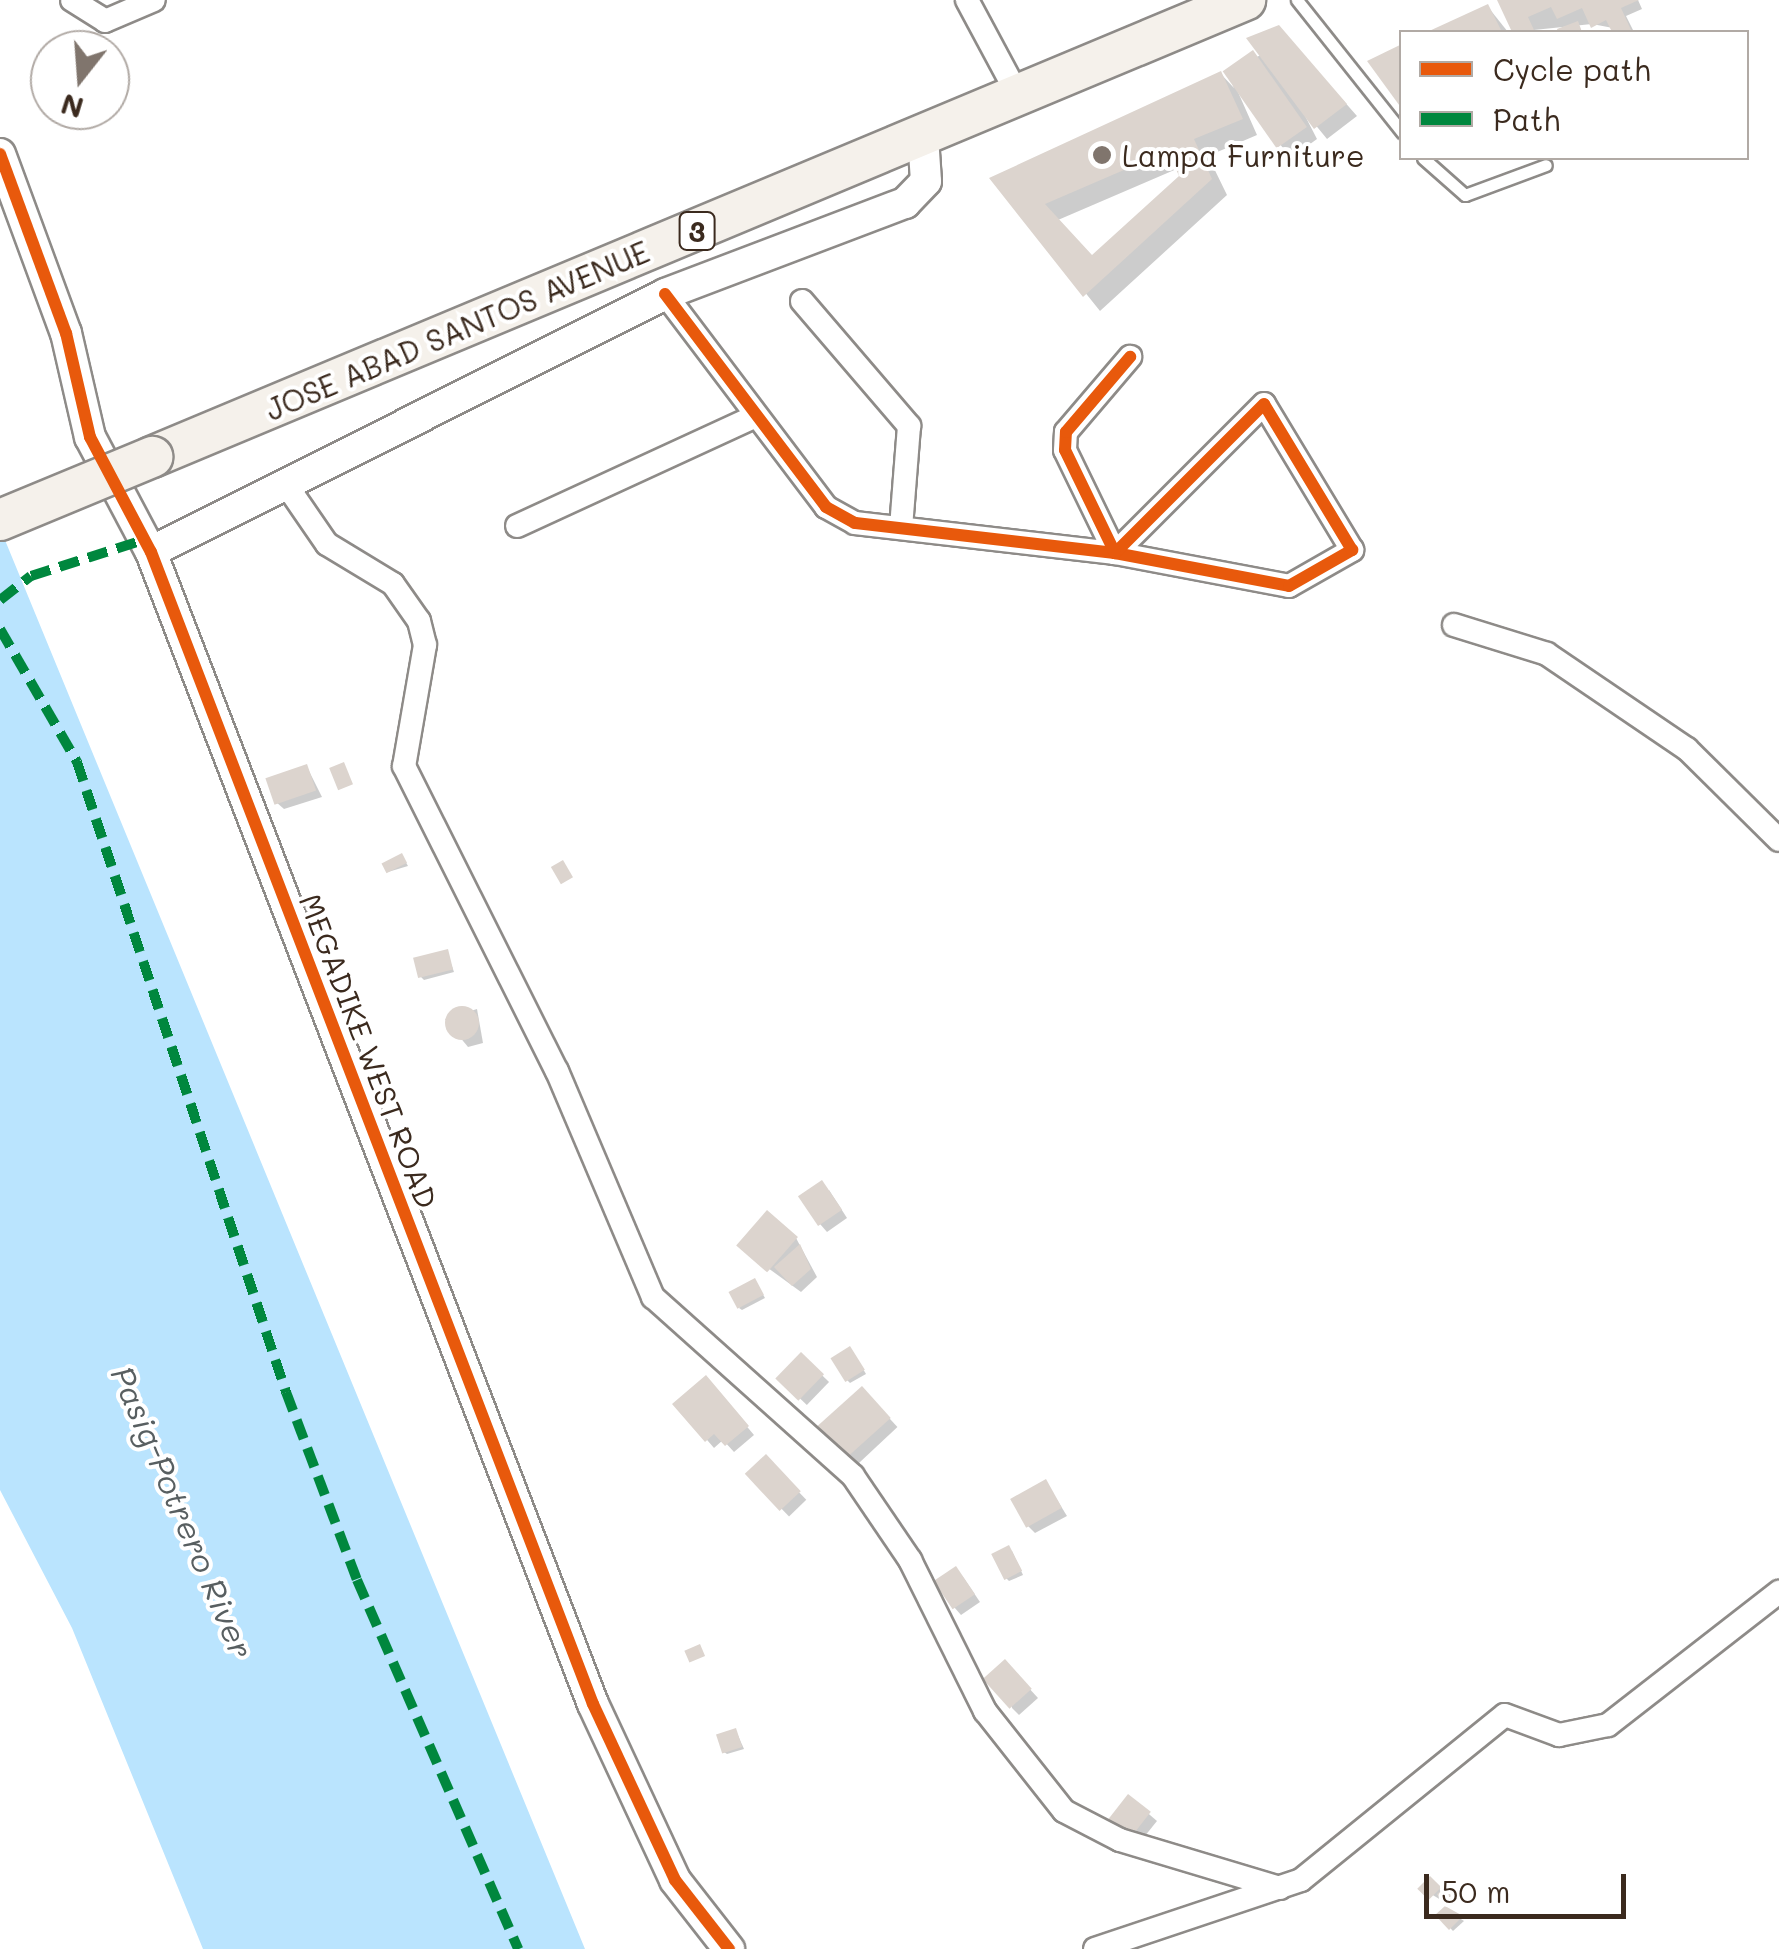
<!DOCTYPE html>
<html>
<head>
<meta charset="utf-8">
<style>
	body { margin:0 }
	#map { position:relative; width:1779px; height:1949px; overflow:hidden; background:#fff; font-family:Mali,sans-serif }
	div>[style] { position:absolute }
	.water>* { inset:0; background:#bae4fe }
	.shadow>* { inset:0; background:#0003; transform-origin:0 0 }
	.building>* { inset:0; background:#dcd4ce; transform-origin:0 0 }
	.round { border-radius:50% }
	.roads { filter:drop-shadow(2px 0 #8e8b88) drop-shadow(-2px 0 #8e8b88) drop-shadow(0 2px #8e8b88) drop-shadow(0 -2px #8e8b88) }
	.lane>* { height:11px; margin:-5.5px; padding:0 5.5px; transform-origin:5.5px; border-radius:5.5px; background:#fff }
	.street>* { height:22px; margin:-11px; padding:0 11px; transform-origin:11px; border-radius:11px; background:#fff }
	.secondary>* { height:30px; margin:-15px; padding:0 15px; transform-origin:15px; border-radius:15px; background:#fff }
	.highway>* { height:40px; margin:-20px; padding:0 20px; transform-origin:20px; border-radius:20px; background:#f5f1eb }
	.bridges { filter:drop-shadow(2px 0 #8e8b88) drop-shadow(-2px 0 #8e8b88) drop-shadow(0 2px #8e8b88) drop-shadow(0 -2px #8e8b88) }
	.highway-bridge>* { height:40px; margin:-20px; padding:0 20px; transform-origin:20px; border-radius:20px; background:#f5f1eb }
	.quiet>* { height:10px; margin-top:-5px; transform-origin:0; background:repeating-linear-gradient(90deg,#00873e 0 20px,transparent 0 30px) }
	.cycleway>* { height:12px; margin:-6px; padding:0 6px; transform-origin:6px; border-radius:6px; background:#e8590c }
	.dots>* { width:28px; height:28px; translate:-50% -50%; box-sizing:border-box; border:5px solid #fff; border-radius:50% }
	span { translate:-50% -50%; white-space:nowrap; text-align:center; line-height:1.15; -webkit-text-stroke:8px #fff; paint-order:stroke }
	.shield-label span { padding:2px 8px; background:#fff; border:2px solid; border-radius:8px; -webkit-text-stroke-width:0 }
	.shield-label { font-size:28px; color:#3b2a1e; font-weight:700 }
	.poi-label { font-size:30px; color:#3b2a1e }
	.left { translate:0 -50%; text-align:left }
	.street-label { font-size:30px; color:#3b2a1e }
	.water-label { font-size:32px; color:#585f61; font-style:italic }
	.legend { position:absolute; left:1399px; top:30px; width:350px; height:130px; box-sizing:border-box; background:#fff; border:2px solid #b1aaa5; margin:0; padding:12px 18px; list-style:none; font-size:30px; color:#3b2a1e }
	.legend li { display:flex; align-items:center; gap:20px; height:50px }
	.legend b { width:50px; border:2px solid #b1aaa5 }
	.north { position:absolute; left:30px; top:30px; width:100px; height:100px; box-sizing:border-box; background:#fff; border:2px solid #b1aaa5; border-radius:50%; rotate:197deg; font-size:28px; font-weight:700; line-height:40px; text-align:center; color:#3b2a1e }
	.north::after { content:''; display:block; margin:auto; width:35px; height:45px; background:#80756d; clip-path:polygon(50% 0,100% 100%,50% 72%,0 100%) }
	.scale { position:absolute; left:1424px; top:1874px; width:202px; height:45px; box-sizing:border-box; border:5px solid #3b2a1e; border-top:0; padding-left:12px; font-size:30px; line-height:35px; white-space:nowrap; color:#3b2a1e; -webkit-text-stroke:8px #fff; paint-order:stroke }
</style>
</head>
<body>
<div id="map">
	<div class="water">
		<i style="clip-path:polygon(0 528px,585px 1949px,203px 1949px,72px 1628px,0 1490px)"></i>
	</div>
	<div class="shadow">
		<i style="clip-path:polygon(1500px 0,1638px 0,1642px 9px,1626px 16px,1634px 32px,1592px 24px,1515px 32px)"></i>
		<i style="clip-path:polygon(1488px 7px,1508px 32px,1433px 32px)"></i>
		<i style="clip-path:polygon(evenodd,1290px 40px,1357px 116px,1327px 139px,1300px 106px,1317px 139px,1291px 158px,1238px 92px,1257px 135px,1208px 156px,1227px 195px,1100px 311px,993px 178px,1221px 74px,1234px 88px,1227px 72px,1290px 40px,1179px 168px,1182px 177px,1093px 258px,1058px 220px,1179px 168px)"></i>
		<i style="clip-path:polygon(307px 767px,322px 797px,284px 809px,276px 802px)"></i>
		<i style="clip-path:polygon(404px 859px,408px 866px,388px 872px)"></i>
		<i style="clip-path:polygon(447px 952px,454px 972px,424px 980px,421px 977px)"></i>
		<i style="clip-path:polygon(477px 1009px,483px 1043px,468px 1047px,445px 1019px)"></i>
		<i style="clip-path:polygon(829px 1190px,847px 1218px,827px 1232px,820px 1224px)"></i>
		<i style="clip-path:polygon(796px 1238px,817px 1277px,801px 1292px,746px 1252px)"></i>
		<i style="clip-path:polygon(757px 1284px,765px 1298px,742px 1310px,739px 1308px)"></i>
		<i style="clip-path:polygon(853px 1352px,866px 1374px,850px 1383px,847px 1380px)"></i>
		<i style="left:801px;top:1355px;width:39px;height:32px;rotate:44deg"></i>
		<i style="clip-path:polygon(713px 1386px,754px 1435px,734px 1452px,723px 1440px,714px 1448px,676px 1404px)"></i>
		<i style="left:862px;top:1389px;width:52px;height:57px;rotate:47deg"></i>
		<i style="left:766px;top:1458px;width:58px;height:24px;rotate:46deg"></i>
		<i style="clip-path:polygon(1046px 1482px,1067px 1516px,1035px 1533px,1028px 1526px)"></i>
		<i style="clip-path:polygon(1012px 1551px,1023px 1575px,1009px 1581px,1006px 1578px)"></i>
		<i style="clip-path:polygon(963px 1577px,980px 1602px,961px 1615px,954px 1607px)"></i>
		<i style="clip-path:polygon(1005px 1662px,1038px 1698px,1019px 1715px,1012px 1708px)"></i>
		<i style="clip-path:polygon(736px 1731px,744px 1749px,727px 1754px,724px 1752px)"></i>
		<i style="clip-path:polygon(1129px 1797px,1157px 1821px,1136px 1847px)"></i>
		<i style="clip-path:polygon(1430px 1879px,1455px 1902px,1451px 1906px,1421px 1888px)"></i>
		<i style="clip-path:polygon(1445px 1909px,1464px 1921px,1453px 1931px,1438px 1915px)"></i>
	</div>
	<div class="building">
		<i style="clip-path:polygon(1497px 0,1639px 0,1621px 8px,1632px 32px,1612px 32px,1606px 20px,1591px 28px,1582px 8px,1557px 19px,1551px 7px,1528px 17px,1534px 30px,1512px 32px)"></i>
		<i style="clip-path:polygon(1488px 4px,1502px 32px,1427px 32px)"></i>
		<i style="clip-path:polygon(1578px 21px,1582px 32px,1558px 32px,1557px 29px)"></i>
		<i style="clip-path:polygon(1279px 25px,1347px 104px,1314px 129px,1246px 38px)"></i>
		<i style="clip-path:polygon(1402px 44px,1402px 109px,1367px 61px)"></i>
		<i style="left:1253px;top:50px;width:94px;height:37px;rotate:55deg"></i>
		<i style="clip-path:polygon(evenodd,1221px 71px,1243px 119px,1194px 139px,1212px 179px,1083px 297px,989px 178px,1221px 71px,1168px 151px,1179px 176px,1092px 255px,1045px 204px,1168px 151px)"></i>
		<i style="left:344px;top:762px;width:24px;height:16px;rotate:68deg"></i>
		<i style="left:307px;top:764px;width:28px;height:44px;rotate:71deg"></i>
		<i style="left:402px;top:853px;width:11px;height:23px;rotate:63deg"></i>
		<i style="left:563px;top:860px;width:20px;height:14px;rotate:60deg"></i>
		<i style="left:448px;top:949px;width:21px;height:36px;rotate:76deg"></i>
		<i class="round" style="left:445px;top:1006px;width:34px;height:34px"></i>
		<i style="left:822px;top:1180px;width:36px;height:29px;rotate:56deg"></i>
		<i style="left:767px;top:1210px;width:41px;height:47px;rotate:41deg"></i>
		<i style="clip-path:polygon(800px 1244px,811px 1269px,792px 1286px,774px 1267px)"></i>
		<i style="left:755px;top:1278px;width:19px;height:30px;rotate:62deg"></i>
		<i style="left:850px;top:1346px;width:28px;height:23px;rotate:58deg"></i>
		<i style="left:801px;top:1352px;width:32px;height:37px;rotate:44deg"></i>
		<i style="clip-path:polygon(706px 1375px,749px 1426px,725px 1446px,714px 1434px,705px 1442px,672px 1404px)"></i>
		<i style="left:862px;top:1386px;width:43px;height:61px;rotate:48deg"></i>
		<i style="left:766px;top:1454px;width:51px;height:29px;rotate:47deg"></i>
		<i style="left:1046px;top:1479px;width:33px;height:41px;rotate:61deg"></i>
		<i style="left:1009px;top:1545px;width:29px;height:20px;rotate:63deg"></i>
		<i style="left:956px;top:1566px;width:34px;height:27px;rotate:56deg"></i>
		<i style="left:700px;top:1644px;width:13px;height:17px;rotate:67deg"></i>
		<i style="left:1005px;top:1659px;width:40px;height:30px;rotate:48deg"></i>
		<i style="left:736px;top:1728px;width:20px;height:21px;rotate:72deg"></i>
		<i style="left:1128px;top:1794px;width:29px;height:38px;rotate:38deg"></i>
		<i style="left:1430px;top:1876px;width:16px;height:18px;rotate:45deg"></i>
		<i style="left:1445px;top:1887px;width:13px;height:11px;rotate:48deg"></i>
		<i style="clip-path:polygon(1445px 1906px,1463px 1916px,1449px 1930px,1435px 1915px)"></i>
	</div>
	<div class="roads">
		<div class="lane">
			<i style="left:1297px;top:0;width:169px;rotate:51.5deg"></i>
			<i style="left:1423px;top:158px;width:56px;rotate:41.4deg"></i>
			<i style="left:1465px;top:195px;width:86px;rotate:-20.3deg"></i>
		</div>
		<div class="street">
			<i style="left:72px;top:0;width:39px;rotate:32deg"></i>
			<i style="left:105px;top:21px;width:53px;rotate:-23.2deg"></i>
			<i style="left:967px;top:0;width:110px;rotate:61.8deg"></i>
			<i style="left:665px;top:294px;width:267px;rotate:52.9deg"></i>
			<i style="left:826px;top:507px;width:33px;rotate:29deg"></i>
			<i style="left:855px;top:523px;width:262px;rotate:6.6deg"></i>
			<i style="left:1115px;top:553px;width:177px;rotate:10.7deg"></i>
			<i style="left:1289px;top:586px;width:73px;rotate:-29.7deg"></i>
			<i style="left:1352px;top:550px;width:170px;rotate:-121.1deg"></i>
			<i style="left:1264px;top:404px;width:211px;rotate:135deg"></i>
			<i style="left:1115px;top:553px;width:114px;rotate:-115.9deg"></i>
			<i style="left:1065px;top:450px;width:18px;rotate:-87deg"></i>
			<i style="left:1066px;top:432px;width:99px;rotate:-49.5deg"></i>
			<i style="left:802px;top:301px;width:165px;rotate:49.4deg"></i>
			<i style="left:909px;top:426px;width:102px;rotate:94.5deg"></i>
			<i style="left:285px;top:483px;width:74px;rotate:55.5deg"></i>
			<i style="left:327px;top:544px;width:77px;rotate:31.2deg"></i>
			<i style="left:393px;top:584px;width:45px;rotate:54.9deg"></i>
			<i style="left:419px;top:621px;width:25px;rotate:76deg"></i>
			<i style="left:425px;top:645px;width:123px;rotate:99.8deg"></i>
			<i style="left:404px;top:766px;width:341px;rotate:63.4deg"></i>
			<i style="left:557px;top:1071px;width:246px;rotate:67deg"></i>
			<i style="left:653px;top:1297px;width:268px;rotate:41.8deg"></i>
			<i style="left:853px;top:1476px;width:102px;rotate:55.8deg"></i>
			<i style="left:910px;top:1560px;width:169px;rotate:63.6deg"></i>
			<i style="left:985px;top:1711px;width:127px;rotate:51.7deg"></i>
			<i style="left:1064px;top:1811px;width:63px;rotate:27.4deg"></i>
			<i style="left:1120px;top:1840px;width:167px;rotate:16.7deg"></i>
			<i style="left:517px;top:526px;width:263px;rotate:-24.7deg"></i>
			<i style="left:1454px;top:625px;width:97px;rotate:17.3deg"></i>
			<i style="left:1547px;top:654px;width:169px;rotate:34.2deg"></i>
			<i style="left:1687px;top:749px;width:129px;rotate:44.7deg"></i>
			<i style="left:1095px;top:1949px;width:217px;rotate:-18.5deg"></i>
			<i style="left:1301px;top:1880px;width:262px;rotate:-39deg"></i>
			<i style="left:1505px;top:1715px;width:58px;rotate:20.3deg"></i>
			<i style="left:1559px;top:1735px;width:50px;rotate:-11.5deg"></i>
			<i style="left:1608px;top:1725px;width:217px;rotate:-37.9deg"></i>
		</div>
		<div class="secondary">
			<i style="left:0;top:154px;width:191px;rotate:69.8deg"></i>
			<i style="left:66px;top:333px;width:107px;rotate:77deg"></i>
			<i style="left:90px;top:437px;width:130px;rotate:62.1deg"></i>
			<i style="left:151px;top:552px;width:1234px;rotate:69.01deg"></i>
			<i style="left:593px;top:1704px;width:194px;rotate:65deg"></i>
			<i style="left:675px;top:1880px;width:88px;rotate:52deg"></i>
			<i style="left:151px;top:552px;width:575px;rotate:-26.65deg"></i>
			<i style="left:665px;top:294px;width:257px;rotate:-20.8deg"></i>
			<i style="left:905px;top:203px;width:30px;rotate:-46deg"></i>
			<i style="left:926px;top:181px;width:44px;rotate:-93.9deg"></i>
		</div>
		<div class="highway">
			<i style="left:152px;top:457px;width:1185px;rotate:-22.69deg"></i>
		</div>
	</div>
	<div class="bridges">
		<div class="highway-bridge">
			<i style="left:0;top:520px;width:165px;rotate:-22.5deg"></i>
		</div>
	</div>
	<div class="quiet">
		<i style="left:0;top:600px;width:39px;rotate:-38deg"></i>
		<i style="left:31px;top:576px;width:118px;rotate:-17.8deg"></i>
		<i style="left:0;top:629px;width:154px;rotate:59.9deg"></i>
		<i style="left:77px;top:762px;width:664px;rotate:71.65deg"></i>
		<i style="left:286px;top:1392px;width:201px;rotate:69.3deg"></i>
		<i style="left:357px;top:1580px;width:403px;rotate:66.4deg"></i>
	</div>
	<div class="cycleway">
		<i style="left:0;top:154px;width:191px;rotate:69.8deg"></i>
		<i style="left:66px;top:333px;width:107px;rotate:77deg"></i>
		<i style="left:90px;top:437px;width:130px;rotate:62.1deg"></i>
		<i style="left:151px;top:552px;width:1234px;rotate:69.01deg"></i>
		<i style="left:593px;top:1704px;width:194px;rotate:65deg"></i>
		<i style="left:675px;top:1880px;width:88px;rotate:52deg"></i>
		<i style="left:665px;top:294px;width:267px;rotate:52.9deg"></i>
		<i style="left:826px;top:507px;width:33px;rotate:29deg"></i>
		<i style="left:855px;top:523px;width:262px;rotate:6.6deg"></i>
		<i style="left:1115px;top:553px;width:177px;rotate:10.7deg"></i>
		<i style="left:1289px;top:586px;width:73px;rotate:-29.7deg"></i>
		<i style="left:1352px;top:550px;width:170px;rotate:-121.1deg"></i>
		<i style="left:1264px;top:404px;width:211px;rotate:135deg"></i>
		<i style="left:1115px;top:553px;width:114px;rotate:-115.9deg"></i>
		<i style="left:1065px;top:450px;width:18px;rotate:-87deg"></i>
		<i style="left:1066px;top:432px;width:99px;rotate:-49.5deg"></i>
	</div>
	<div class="dots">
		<i style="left:1102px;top:155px;background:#80756d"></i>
	</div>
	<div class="shield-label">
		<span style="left:697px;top:231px">3</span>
	</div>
	<div class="poi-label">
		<span class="left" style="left:1122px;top:155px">Lampa Furniture</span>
	</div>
	<div class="street-label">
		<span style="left:457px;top:330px;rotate:-23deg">JOSE ABAD SANTOS AVENUE</span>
		<span style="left:369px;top:1051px;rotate:69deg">MEGADIKE WEST ROAD</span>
	</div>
	<div class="water-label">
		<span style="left:183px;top:1512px;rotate:67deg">Pasig-Potrero River</span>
	</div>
	<ul class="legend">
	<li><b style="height:12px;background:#e8590c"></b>Cycle path</li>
	<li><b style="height:12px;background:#00873e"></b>Path</li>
	</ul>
	<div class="north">N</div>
	<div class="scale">50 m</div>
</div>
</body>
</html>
